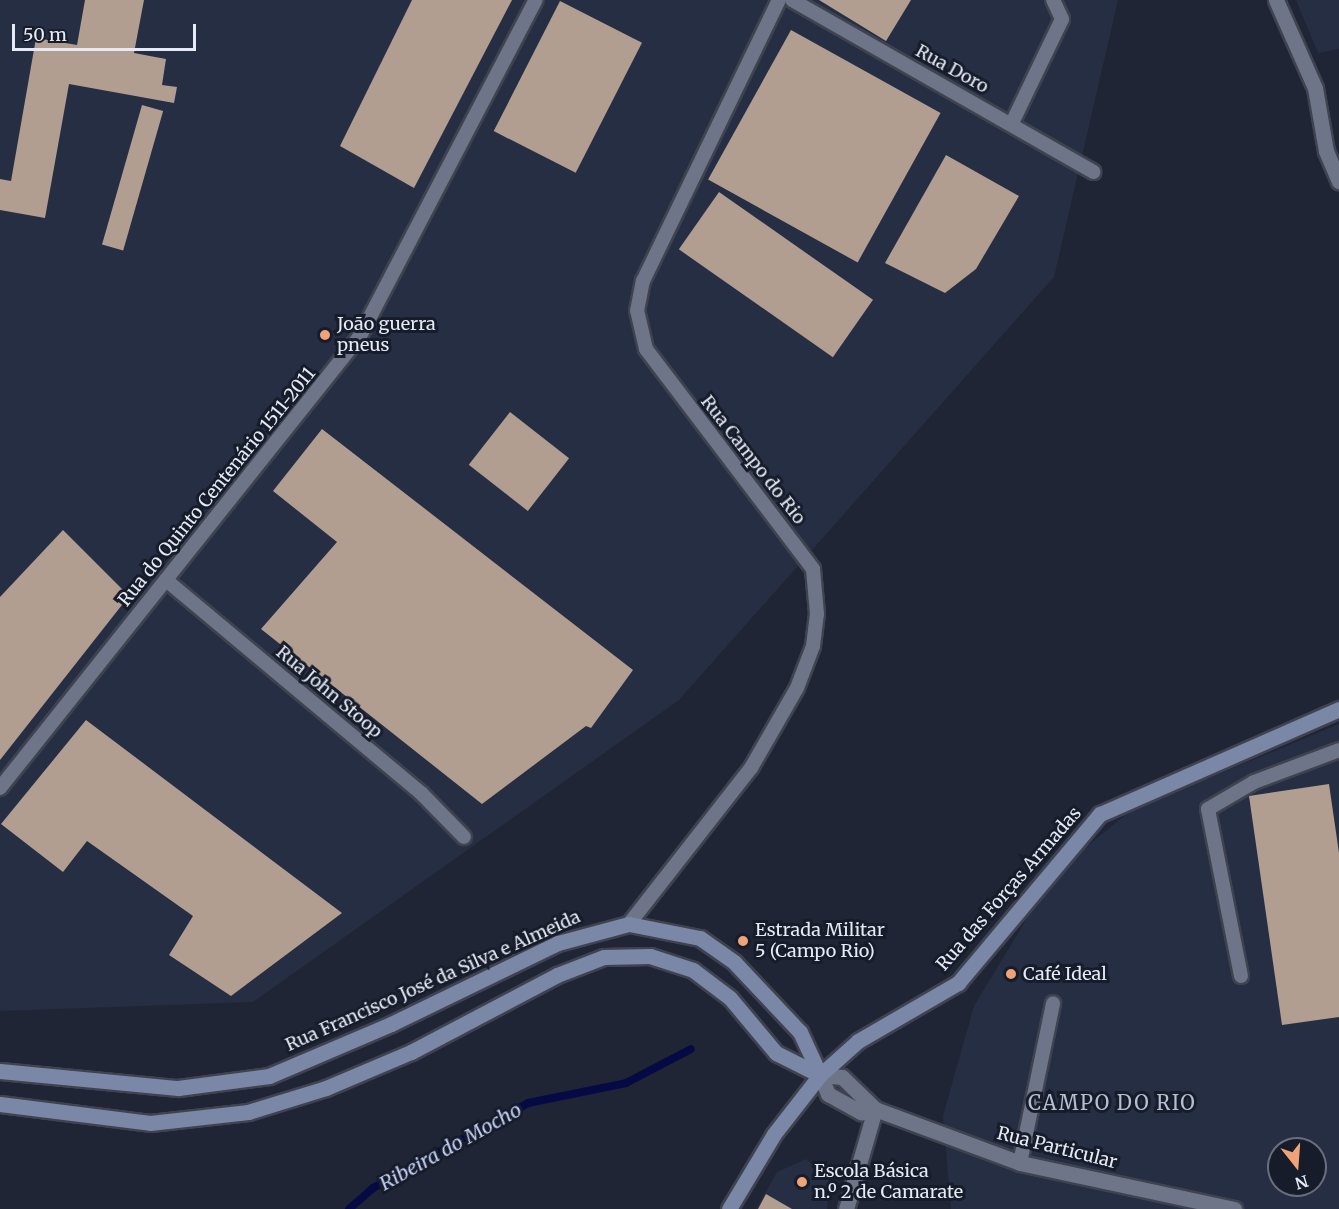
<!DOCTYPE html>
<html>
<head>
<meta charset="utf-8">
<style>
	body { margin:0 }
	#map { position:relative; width:1339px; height:1209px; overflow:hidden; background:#202535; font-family:Merriweather,serif }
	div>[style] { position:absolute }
	.built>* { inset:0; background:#262e43 }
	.stream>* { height:8px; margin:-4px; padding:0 4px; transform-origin:4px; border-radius:4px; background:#060a44 }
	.building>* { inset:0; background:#b29d91; transform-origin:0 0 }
	.roads { filter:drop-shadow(2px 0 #3f4350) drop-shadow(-2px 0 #3f4350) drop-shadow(0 2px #3f4350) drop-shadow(0 -2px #3f4350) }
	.lane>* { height:14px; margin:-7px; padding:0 7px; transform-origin:7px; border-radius:7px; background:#6e7588 }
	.street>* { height:15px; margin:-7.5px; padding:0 7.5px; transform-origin:7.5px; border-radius:7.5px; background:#6e7588 }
	.secondary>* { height:15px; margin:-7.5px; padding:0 7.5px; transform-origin:7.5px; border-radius:7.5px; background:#7b87a6 }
	.dots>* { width:16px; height:16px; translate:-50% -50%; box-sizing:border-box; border:3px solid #171c2b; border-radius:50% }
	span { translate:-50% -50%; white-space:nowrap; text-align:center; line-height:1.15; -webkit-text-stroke:6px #171c2b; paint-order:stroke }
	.street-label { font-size:18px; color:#e6eaf5 }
	.poi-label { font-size:18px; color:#e6eaf5 }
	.left { translate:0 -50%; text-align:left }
	.neighbourhood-label { font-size:20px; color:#b6bed2; letter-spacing:1.5px }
	.water-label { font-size:20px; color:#c3d1f6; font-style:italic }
	.north { position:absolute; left:1267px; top:1137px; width:60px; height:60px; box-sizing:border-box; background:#171c2b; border:2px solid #6a6e7c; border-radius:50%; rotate:163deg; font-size:16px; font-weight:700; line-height:24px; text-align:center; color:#e6eaf5 }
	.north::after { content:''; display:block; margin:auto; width:21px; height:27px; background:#efa377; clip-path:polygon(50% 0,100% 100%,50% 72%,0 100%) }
	.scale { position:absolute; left:12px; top:24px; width:184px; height:27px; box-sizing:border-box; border:3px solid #e6eaf5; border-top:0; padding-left:8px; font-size:18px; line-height:21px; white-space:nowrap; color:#e6eaf5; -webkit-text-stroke:4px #171c2b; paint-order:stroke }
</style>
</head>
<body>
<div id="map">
	<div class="built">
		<i style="clip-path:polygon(0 0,1118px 0,1054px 277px,679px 700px,253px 1002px,0 1011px)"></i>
		<i style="clip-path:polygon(1296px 0,1339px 0,1339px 49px,1318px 53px)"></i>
		<i style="clip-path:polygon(evenodd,1339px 724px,1339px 1209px,951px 1209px,943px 1116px,974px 1006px,1032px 910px,1074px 857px,1130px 811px,1339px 724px,1279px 1149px,1315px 1149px,1315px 1185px,1279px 1185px,1279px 1149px)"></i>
		<i style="clip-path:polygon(806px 1159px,830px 1178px,827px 1209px,756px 1209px,777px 1172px)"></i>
	</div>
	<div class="stream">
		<i style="left:349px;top:1209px;width:32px;rotate:-41deg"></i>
		<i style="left:373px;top:1188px;width:177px;rotate:-28.7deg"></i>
		<i style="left:528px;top:1103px;width:100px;rotate:-11.5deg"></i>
		<i style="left:626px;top:1083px;width:73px;rotate:-27.6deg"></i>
	</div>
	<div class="building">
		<i style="clip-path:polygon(85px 0,144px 0,134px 53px,166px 59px,162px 85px,177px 87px,174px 103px,69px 84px,45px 218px,0 210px,0 179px,11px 181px,36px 38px,77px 45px)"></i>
		<i style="clip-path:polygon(412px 0,512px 0,414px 188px,340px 146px)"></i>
		<i style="clip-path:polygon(819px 0,911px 0,886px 41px)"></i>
		<i style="left:560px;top:1px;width:92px;height:146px;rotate:27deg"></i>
		<i style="left:791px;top:30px;width:171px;height:171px;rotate:29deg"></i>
		<i style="left:142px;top:105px;width:22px;height:145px;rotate:16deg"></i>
		<i style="clip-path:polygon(946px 155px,1019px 196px,976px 269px,945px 293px,885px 263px)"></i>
		<i style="left:719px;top:192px;width:188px;height:70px;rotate:35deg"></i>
		<i style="left:510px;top:412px;width:75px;height:67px;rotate:38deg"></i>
		<i style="clip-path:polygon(322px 429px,633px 670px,591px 728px,586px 726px,482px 804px,261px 629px,337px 542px,273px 491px)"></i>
		<i style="clip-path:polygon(63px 530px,129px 596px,0 760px,0 597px)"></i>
		<i style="clip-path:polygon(86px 720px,342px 913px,231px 996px,169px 955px,193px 916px,87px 841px,63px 872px,1px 824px)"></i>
		<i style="clip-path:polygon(1329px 784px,1339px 853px,1339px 1017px,1282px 1025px,1249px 796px)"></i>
		<i style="clip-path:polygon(766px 1194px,792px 1209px,758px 1209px)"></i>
	</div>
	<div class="roads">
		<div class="lane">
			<i style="left:792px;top:0;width:347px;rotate:29.7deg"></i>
			<i style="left:1012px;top:123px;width:115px;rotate:-64.3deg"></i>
			<i style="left:1062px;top:19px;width:21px;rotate:-115deg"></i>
			<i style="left:166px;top:580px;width:334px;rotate:39.9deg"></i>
			<i style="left:422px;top:794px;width:60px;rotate:45.7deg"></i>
			<i style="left:0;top:788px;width:578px;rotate:-51.46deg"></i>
			<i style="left:360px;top:336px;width:379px;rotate:-62.4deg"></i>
			<i style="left:629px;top:924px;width:198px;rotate:-52deg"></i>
			<i style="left:751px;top:768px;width:92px;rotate:-60.1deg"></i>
			<i style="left:797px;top:688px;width:45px;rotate:-69.1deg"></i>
			<i style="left:813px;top:646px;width:32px;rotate:-83deg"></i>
			<i style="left:817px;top:614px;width:45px;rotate:-95.1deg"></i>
			<i style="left:813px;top:569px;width:276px;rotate:-127.2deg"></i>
			<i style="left:646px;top:349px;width:39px;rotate:-103deg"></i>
			<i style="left:637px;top:311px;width:31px;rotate:-79deg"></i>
			<i style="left:643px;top:281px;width:312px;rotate:-64.2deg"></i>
			<i style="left:1241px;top:976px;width:170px;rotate:-101.2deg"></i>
			<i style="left:1208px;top:809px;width:53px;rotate:-30.4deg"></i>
			<i style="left:1254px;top:782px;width:91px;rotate:-20.6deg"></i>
			<i style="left:1020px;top:1163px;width:163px;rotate:-78.3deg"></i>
		</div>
		<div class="street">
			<i style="left:1276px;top:0;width:96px;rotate:66.1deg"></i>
			<i style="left:1315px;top:88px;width:64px;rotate:80.1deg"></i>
			<i style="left:1326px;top:151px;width:33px;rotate:67deg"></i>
			<i style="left:875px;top:1109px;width:46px;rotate:-135.9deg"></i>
			<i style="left:842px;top:1077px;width:22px;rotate:-175deg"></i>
			<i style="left:820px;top:1075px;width:21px;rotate:67deg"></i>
			<i style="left:828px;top:1094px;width:38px;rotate:29deg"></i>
			<i style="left:861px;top:1112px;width:14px;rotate:-12deg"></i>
			<i style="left:875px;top:1109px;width:155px;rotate:20.4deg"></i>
			<i style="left:1020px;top:1163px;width:219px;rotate:12.1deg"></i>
			<i style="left:846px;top:1209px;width:104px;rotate:-73.8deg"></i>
		</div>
		<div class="secondary">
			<i style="left:0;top:1071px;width:179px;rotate:5.5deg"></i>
			<i style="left:178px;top:1088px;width:92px;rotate:-7.5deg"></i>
			<i style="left:269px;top:1076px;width:133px;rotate:-23.1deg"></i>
			<i style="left:391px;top:1024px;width:186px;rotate:-25.9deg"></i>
			<i style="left:558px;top:943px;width:73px;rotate:-15deg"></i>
			<i style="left:629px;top:924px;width:72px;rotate:11.2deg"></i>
			<i style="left:700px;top:938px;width:42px;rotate:35.2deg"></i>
			<i style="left:734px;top:962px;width:96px;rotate:46.7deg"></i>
			<i style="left:800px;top:1032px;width:47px;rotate:65.1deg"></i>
			<i style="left:0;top:1104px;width:151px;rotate:7.2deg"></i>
			<i style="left:150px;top:1123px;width:99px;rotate:-6.4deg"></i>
			<i style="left:248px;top:1112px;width:82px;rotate:-17.1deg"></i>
			<i style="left:326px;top:1088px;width:92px;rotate:-23deg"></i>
			<i style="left:411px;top:1052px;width:165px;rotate:-27.8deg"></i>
			<i style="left:557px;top:975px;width:50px;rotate:-21deg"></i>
			<i style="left:604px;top:957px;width:46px;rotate:-1.2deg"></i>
			<i style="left:650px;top:956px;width:45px;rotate:18deg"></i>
			<i style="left:693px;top:970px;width:46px;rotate:37.1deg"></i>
			<i style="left:730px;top:998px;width:72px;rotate:50.1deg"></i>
			<i style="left:776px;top:1053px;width:49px;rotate:26.6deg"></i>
			<i style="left:729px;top:1209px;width:87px;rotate:-59deg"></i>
			<i style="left:774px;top:1134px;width:75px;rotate:-52.1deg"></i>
			<i style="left:820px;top:1075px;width:51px;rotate:-41.8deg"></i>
			<i style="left:858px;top:1041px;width:116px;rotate:-30.1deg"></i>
			<i style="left:958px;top:983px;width:221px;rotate:-50deg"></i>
			<i style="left:1100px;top:814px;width:261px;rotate:-23.7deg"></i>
		</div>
	</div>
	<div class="dots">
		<i style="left:325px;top:335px;background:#efa377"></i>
		<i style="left:743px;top:941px;background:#efa377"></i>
		<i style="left:1011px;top:974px;background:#efa377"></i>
		<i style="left:802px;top:1182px;background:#efa377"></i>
	</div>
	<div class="street-label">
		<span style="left:952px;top:69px;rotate:29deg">Rua Doro</span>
		<span style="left:753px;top:460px;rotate:52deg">Rua Campo do Rio</span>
		<span style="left:217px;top:487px;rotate:-51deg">Rua do Quinto Centenário 1511-2011</span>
		<span style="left:329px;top:692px;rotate:40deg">Rua John Stoop</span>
		<span style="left:1009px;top:889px;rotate:-49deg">Rua das Forças Armadas</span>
		<span style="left:433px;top:981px;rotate:-24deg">Rua Francisco José da Silva e Almeida</span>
		<span style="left:1057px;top:1148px;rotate:14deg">Rua Particular</span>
	</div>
	<div class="poi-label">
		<span class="left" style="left:337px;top:335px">João guerra<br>pneus</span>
		<span class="left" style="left:755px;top:941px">Estrada Militar<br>5 (Campo Rio)</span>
		<span class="left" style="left:1023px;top:974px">Café Ideal</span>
		<span class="left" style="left:814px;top:1182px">Escola Básica<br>n.º 2 de Camarate</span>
	</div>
	<div class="neighbourhood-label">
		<span style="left:1112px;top:1102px">CAMPO DO RIO</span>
	</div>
	<div class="water-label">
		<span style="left:450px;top:1146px;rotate:-29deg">Ribeira do Mocho</span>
	</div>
	<div class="north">N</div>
	<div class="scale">50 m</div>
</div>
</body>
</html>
